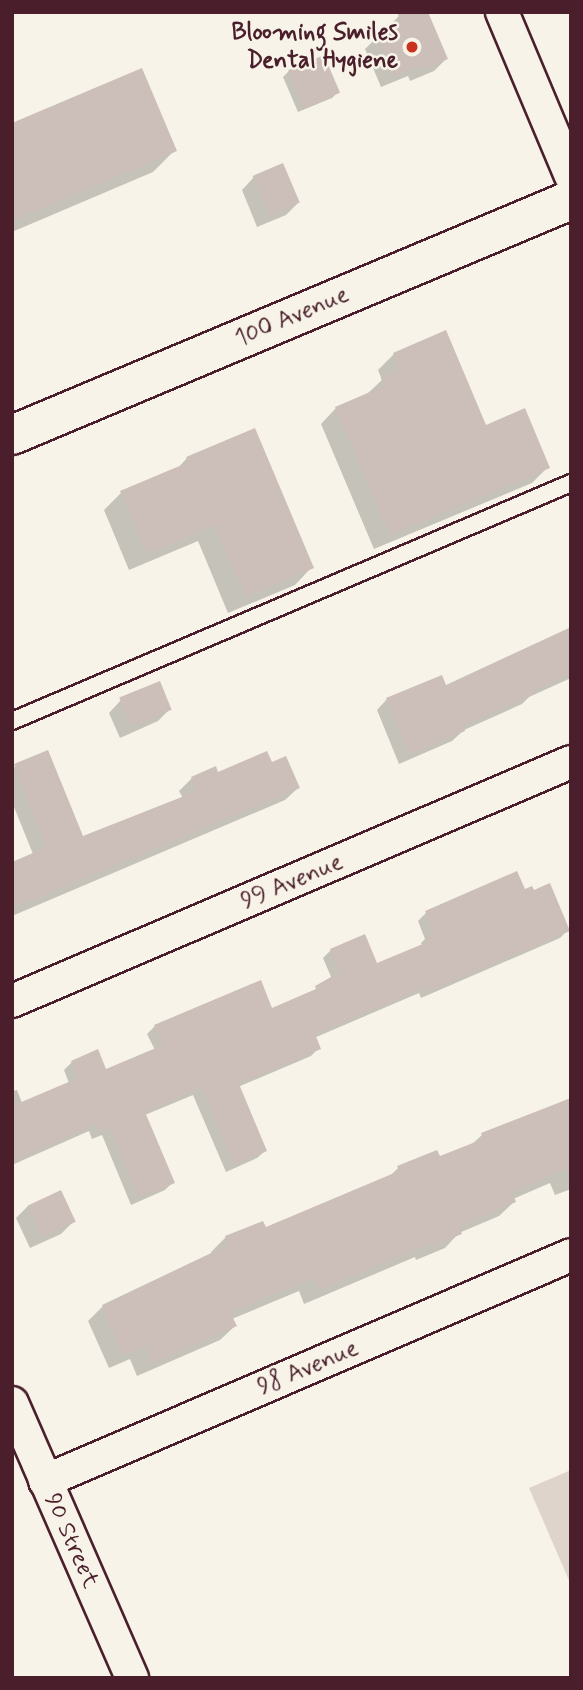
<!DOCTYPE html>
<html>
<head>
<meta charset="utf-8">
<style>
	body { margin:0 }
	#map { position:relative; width:583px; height:1690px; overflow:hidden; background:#f7f3e8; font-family:Mynerve,sans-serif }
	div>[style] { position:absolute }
	.green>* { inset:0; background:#ded4cc }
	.shadow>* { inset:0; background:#0003 }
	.building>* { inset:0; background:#ccbfb9; transform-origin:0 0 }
	.roads { filter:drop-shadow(2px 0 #4a1f2b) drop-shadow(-2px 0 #4a1f2b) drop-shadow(0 2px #4a1f2b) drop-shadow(0 -2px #4a1f2b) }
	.service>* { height:16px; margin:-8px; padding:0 8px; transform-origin:8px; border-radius:8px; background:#f7f3e8 }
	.minor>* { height:32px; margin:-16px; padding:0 16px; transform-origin:16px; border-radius:16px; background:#f7f3e8 }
	.secondary>* { height:38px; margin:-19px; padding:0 19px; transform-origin:19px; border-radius:19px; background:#f7f3e8 }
	.dots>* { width:19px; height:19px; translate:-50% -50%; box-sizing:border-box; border:4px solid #f7f3e8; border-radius:50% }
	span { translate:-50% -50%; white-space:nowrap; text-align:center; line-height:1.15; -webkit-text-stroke:5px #f7f3e8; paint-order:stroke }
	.poi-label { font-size:24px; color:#4a1f2b; font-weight:700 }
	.right { translate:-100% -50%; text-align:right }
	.street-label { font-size:24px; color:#4a1f2b }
	.frame { position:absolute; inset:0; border:14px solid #4a1f2b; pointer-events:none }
</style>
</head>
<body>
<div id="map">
	<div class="green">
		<i style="clip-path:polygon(571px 1470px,571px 1585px,529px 1488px)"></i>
	</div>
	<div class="shadow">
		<i style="clip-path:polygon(399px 16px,446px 59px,434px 71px,410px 81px,408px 76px,381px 87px,365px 49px,377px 37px,388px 32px,387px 28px)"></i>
		<i style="clip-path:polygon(289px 71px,338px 92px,332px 98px,298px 112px,283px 77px)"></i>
		<i style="clip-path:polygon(12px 126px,175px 150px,153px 172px,12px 232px)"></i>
		<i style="clip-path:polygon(254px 177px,298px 203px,286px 215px,257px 227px,242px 190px)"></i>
		<i style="clip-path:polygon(445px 333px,485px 427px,548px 467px,532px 483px,374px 549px,321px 424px,336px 408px,366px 395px,382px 380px,378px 370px,394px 354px)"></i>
		<i style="clip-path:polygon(187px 458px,312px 567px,295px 585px,228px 613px,198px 541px,129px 570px,104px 510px,121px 493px,177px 469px)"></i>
		<i style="clip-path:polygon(571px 630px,571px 678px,529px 697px,522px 704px,464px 730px,452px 741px,399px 764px,377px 710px,387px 699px,445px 687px)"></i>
		<i style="clip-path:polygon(121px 700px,170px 709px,158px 721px,120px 738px,109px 713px)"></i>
		<i style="clip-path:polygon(47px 753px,82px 838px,183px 798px,179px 791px,192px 778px,271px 765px,298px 788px,285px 800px,12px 916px,12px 865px,33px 854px,12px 802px,12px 768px)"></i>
		<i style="clip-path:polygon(516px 873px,524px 891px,568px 930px,560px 938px,421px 998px,419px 993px,314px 1038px,319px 1048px,311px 1056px,238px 1087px,265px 1151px,257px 1158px,226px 1172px,193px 1095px,145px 1115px,173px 1182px,165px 1190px,131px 1205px,102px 1135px,92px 1139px,89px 1131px,12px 1165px,12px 1091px,17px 1090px,22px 1103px,69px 1083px,64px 1070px,72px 1062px,105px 1071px,155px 1050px,147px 1034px,155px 1026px,272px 1010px,310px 994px,332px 979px,323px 958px,331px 950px,376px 966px,422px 946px,421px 943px,425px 939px,418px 921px,426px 913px)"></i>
		<i style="clip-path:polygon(571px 1098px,571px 1189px,555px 1195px,550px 1183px,513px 1199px,514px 1202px,499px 1216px,459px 1233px,445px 1248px,416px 1260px,415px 1257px,304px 1304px,299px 1291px,232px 1319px,235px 1326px,220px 1340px,137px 1376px,130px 1359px,109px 1368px,88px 1321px,103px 1306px,212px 1255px,211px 1252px,226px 1237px,265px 1230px,389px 1177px,398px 1168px,439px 1158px,471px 1145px,482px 1135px)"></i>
		<i style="clip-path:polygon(28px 1206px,74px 1221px,61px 1234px,30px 1248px,16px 1218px)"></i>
	</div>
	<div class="building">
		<i style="clip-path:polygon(397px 12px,428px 12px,448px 59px,422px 70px,420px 65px,393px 76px,376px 35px,402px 24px)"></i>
		<i style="left:324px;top:55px;width:41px;height:39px;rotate:67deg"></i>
		<i style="clip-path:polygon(142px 68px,177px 151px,12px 221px,12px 123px)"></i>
		<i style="left:283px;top:163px;width:43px;height:33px;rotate:67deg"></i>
		<i style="clip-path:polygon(446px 330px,486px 425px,525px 408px,550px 468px,390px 535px,335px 407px,384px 386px,381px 378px,400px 370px,393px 353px)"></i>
		<i style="clip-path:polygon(255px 428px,314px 568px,246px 597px,215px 525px,147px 554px,120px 491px,189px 462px,186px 457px)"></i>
		<i style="clip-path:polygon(571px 627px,571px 674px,533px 691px,535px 694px,463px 725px,465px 731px,410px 754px,386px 698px,442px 675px,446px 685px)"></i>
		<i style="left:160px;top:681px;width:31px;height:44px;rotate:68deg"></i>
		<i style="clip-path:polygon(48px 750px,83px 836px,197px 791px,191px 777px,216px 766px,218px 772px,267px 751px,272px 762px,286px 756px,300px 788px,12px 908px,12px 862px,47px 847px,14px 764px)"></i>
		<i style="clip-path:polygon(517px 871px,525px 889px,532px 886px,534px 890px,550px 883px,570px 931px,429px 991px,427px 987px,315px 1034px,321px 1049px,239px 1084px,267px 1151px,234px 1165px,202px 1088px,145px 1112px,175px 1183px,139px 1198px,110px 1128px,101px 1132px,97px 1124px,12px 1162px,12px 1106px,78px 1078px,71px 1061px,98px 1049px,106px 1069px,163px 1045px,154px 1025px,261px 980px,272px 1008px,316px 989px,315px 986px,340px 972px,330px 949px,365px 934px,377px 963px,430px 941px,428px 934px,433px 931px,425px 911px)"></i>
		<i style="clip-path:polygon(571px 1098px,571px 1167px,512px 1192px,516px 1202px,459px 1226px,462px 1234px,430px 1247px,429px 1244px,319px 1290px,314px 1278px,230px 1312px,237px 1326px,152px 1363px,145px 1346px,123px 1355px,102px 1305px,228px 1245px,225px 1236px,263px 1221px,266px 1227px,399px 1171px,397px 1166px,437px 1150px,440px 1156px,483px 1139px,481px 1133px)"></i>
		<i style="left:61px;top:1190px;width:35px;height:37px;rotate:65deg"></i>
	</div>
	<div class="roads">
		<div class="service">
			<i style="left:12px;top:721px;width:608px;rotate:-23.06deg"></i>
		</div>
		<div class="minor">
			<i style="left:502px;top:12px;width:178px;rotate:67.2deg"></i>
			<i style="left:12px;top:1001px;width:608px;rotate:-23.15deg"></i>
			<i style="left:12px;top:1403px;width:300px;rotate:66.4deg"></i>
			<i style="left:45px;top:1481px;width:572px;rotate:-23.25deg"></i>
		</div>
		<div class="secondary">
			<i style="left:12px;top:435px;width:606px;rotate:-22.8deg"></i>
		</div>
	</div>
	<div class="dots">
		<i style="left:412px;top:47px;background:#c8321e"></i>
	</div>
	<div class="poi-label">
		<span class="right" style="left:398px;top:47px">Blooming Smiles<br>Dental Hygiene</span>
	</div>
	<div class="street-label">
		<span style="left:292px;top:317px;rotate:-23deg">100 Avenue</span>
		<span style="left:292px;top:882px;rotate:-23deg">99 Avenue</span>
		<span style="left:308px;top:1368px;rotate:-23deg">98 Avenue</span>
		<span style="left:71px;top:1541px;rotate:66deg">90 Street</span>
	</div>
	<div class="frame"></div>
</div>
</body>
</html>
